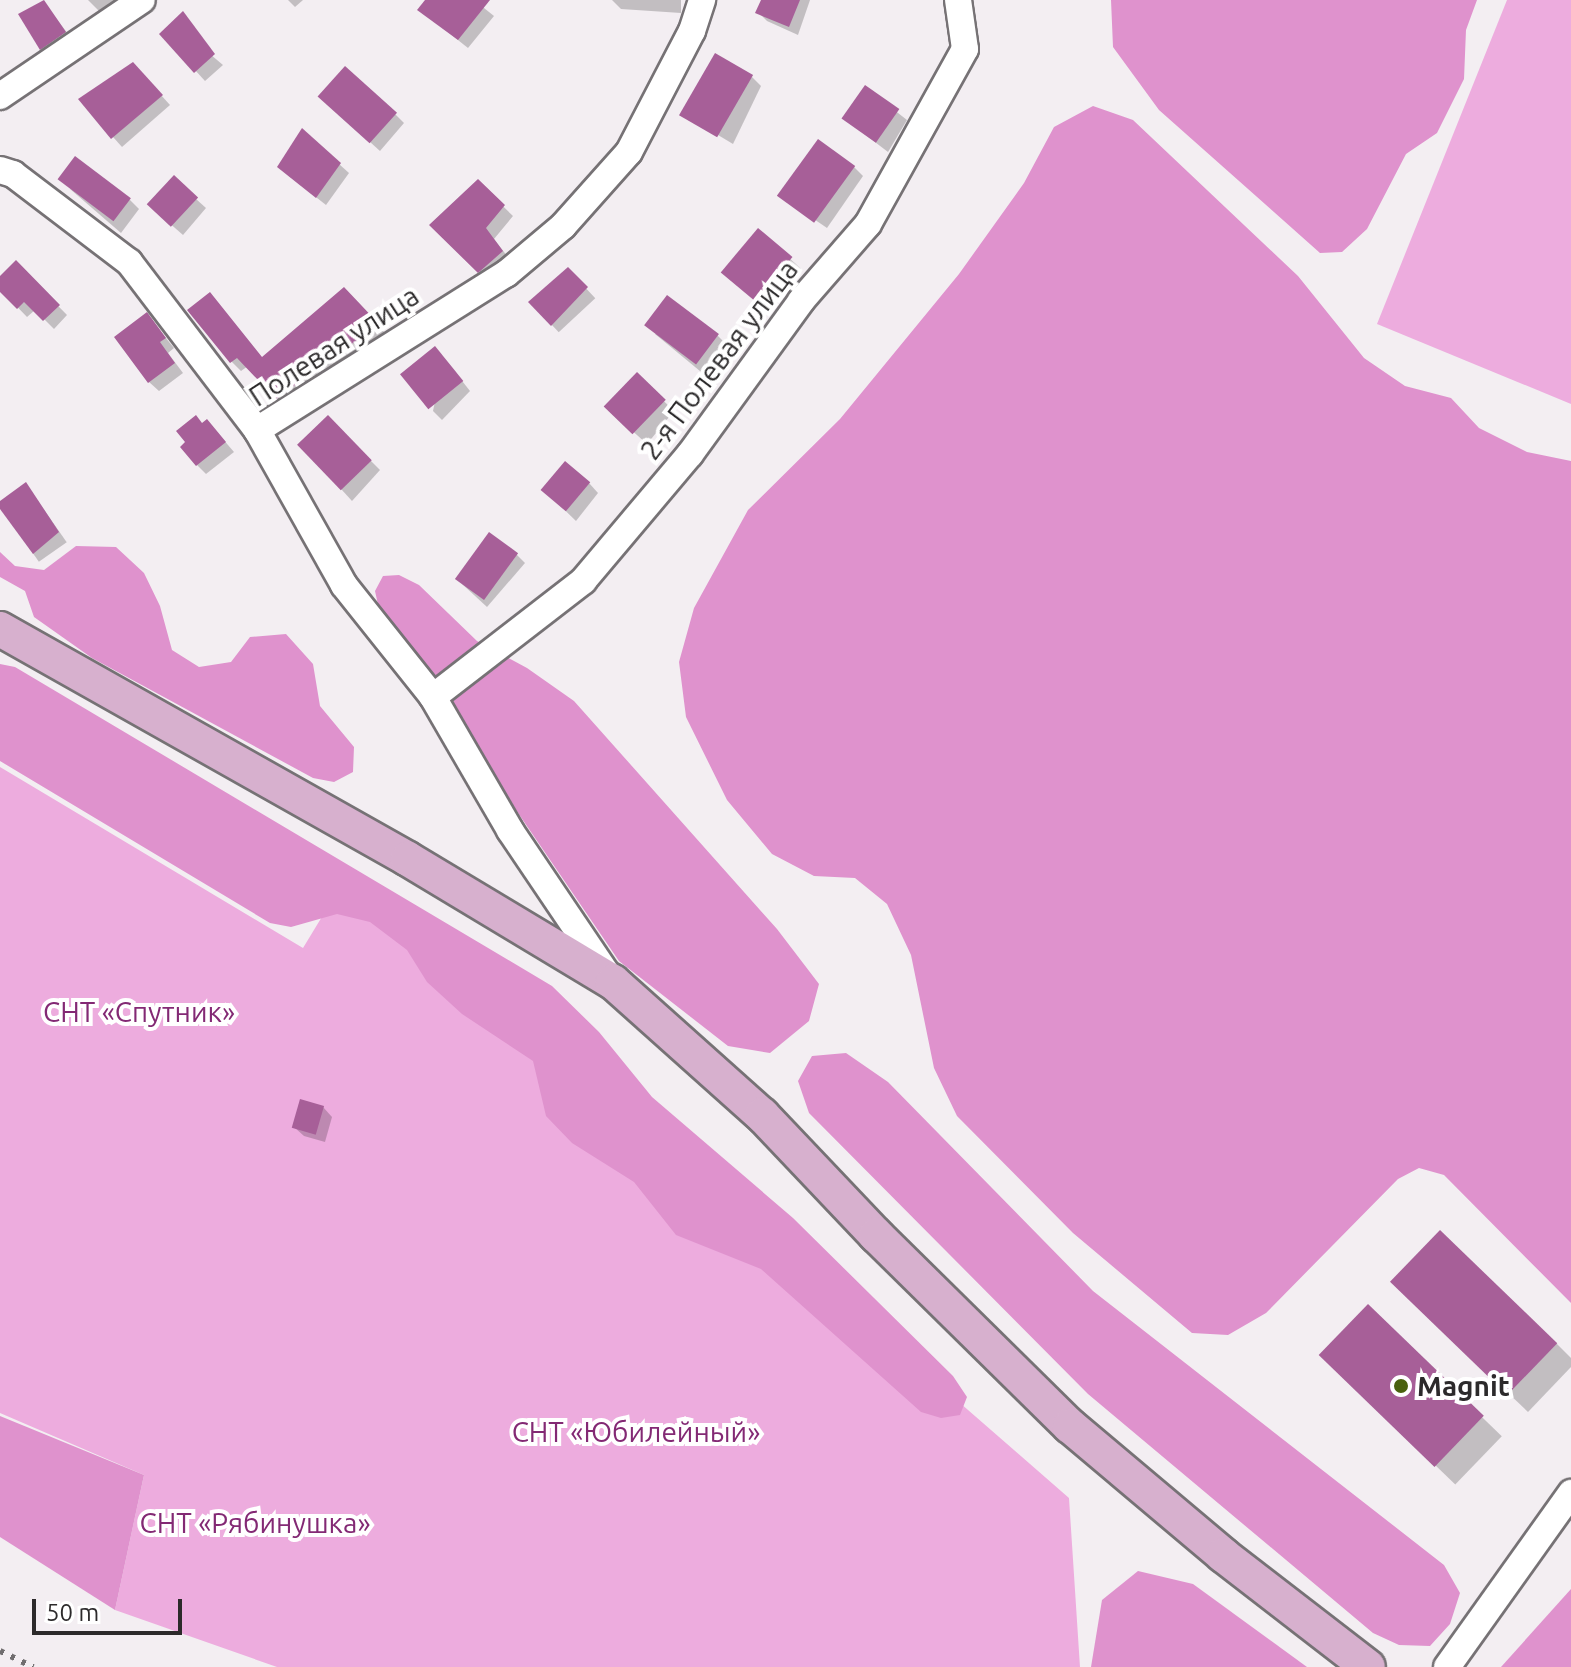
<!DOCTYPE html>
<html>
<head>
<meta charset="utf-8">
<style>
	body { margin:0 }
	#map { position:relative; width:1571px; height:1667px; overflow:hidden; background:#f3eef2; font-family:Ubuntu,sans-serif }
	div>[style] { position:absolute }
	.green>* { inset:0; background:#edacde }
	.forest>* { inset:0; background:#df92cd }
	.shadow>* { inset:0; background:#0003; transform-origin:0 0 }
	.building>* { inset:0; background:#a75f98; transform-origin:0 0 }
	.roads { filter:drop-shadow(2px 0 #767275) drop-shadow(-2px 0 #767275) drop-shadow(0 2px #767275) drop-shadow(0 -2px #767275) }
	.minor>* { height:26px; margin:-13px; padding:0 13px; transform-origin:13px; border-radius:13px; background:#fff }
	.major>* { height:34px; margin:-17px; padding:0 17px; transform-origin:17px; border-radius:17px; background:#d7b0ce }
	.rail>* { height:6px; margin-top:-3px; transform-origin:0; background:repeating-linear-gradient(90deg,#706d6f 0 4px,transparent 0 12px) }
	.dots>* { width:22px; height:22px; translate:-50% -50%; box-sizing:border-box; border:4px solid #fff; border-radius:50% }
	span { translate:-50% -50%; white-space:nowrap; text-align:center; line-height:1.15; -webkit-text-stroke:8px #fff; paint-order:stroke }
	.street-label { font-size:28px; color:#2c2a2b }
	.park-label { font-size:28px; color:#832974 }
	.poi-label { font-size:28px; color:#2c2a2b; font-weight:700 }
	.left { translate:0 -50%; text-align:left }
	.scale { position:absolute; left:32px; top:1599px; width:150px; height:36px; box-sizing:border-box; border:4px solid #2c2a2b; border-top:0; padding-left:10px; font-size:24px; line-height:28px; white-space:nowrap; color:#2c2a2b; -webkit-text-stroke:6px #fff; paint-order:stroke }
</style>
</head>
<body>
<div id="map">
	<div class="green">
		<i style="clip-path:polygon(1507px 0,1571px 0,1571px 404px,1377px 324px)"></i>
		<i style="clip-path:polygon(0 767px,303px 948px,337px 892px,495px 998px,1069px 1498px,1080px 1667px,277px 1667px,115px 1610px,144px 1475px,0 1413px)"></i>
	</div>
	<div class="forest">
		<i style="clip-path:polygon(1111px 0,1477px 0,1466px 30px,1464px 79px,1437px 133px,1406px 154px,1367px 229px,1342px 252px,1320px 253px,1159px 110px,1113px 47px)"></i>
		<i style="clip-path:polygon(1093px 106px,1133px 120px,1298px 276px,1364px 358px,1405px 386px,1451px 398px,1479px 428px,1527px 452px,1571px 461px,1571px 1303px,1444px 1175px,1419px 1168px,1398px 1179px,1266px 1313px,1228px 1335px,1192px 1333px,1073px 1233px,957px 1116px,934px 1068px,911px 955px,887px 904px,855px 878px,814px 876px,772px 854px,727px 800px,686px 717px,679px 662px,694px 608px,748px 510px,840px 419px,959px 274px,1024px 183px,1054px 127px)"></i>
		<i style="clip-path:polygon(76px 546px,116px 547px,144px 573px,160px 606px,172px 650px,199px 667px,231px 662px,250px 637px,286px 634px,313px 664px,320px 706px,354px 747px,353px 772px,334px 782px,313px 778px,92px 658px,34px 617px,25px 591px,0 577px,0 552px,15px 566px,44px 570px)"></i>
		<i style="clip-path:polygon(399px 575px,419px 585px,477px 641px,527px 668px,574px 701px,777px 929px,819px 984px,809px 1021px,770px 1053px,728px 1046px,619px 961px,379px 609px,375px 591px,383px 576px)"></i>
		<i style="clip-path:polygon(0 664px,15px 667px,552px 986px,599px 1032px,652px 1097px,793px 1218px,953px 1376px,967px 1397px,960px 1415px,941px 1418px,921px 1412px,761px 1269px,676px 1235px,634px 1182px,572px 1143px,546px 1116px,533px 1061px,462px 1014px,427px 982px,407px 950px,370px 922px,337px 914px,291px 927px,270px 923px,0 761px)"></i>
		<i style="clip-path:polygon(846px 1053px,888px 1082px,1093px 1291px,1444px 1565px,1460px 1593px,1450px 1624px,1430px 1646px,1399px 1645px,1373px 1633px,1088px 1394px,809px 1113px,798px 1081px,812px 1056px)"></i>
		<i style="clip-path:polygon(0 1416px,144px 1475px,115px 1610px,0 1537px)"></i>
		<i style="clip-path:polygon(1138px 1571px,1193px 1584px,1307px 1667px,1091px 1667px,1102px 1600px)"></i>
		<i style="clip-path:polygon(1571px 1589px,1571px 1667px,1501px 1667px)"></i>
	</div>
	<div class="shadow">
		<i style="clip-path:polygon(88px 0,124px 0,107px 19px)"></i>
		<i style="clip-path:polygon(288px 0,303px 0,295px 7px)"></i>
		<i style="clip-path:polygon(428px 0,474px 0,494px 16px,468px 48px,420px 10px)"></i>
		<i style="clip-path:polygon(612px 0,681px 0,681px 13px,621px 9px)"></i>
		<i style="clip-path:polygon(763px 0,810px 0,798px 35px,767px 21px,758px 12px)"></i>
		<i style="clip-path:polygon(43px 1px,74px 42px,51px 58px,41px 48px)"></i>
		<i style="clip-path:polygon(173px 23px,223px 65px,205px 81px,162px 34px)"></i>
		<i style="clip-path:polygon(142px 74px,170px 105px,122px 147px,113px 137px)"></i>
		<i style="clip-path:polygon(752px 77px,761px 86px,733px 144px,688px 117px)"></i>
		<i style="clip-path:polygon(866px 88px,907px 120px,888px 152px,846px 120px)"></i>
		<i style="clip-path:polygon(330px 106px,395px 114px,404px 123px,380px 151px)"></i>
		<i style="clip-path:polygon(339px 164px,349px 173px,326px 205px,289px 176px)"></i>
		<i style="clip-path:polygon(854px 167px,863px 176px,827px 228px,780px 196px)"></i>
		<i style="clip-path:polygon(478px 182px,513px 216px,494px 239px,511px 261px,489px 280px,432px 225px)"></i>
		<i style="clip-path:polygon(70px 189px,130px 200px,139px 209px,121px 233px)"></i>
		<i style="clip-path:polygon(196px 199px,206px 208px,183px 235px,159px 214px)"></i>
		<i style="left:758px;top:231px;width:57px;height:53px;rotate:41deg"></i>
		<i style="clip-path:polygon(16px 263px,67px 315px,54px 329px,35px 310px,27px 317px,0 289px,0 278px)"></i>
		<i style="left:568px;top:269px;width:40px;height:50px;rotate:47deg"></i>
		<i style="clip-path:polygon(344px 290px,386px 334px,287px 407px,248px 366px,241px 371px,232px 362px,190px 310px,263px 359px)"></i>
		<i style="clip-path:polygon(147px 315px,174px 348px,168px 353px,183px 373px,159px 391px,149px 382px)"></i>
		<i style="clip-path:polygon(655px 334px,717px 335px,727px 345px,706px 376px)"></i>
		<i style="clip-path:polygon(444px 358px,470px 391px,442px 420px,433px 411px)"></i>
		<i style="clip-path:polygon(637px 375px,674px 411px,647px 444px,619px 419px)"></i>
		<i style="clip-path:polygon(328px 418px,380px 470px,352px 501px,299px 443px)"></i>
		<i style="clip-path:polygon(203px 425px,216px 431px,234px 452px,206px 474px,197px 465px)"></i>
		<i style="clip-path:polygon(589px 483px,598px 493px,576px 521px,545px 491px)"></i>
		<i style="left:26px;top:484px;width:71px;height:34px;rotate:55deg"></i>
		<i style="clip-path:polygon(516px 554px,525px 563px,487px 607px,462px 584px)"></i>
		<i style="clip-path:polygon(323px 1107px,332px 1117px,325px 1142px,304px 1136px,294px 1127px)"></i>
		<i style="clip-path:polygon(1412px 1302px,1556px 1343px,1571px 1358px,1571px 1367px,1528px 1412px)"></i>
		<i style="left:1368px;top:1307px;width:186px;height:67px;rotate:44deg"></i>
	</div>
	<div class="building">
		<i style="clip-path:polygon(44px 0,66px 32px,40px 50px,18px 14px)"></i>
		<i style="clip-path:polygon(425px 0,490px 0,458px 40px,417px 10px)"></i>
		<i style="clip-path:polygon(761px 0,800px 0,789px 27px,755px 13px)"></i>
		<i style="clip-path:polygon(183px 11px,215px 54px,194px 73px,159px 34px)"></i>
		<i style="left:715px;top:53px;width:44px;height:72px;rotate:30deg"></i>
		<i style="clip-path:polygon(133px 62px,163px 95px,111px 139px,78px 99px)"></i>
		<i style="left:345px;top:66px;width:70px;height:41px;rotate:42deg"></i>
		<i style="left:865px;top:85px;width:42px;height:41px;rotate:35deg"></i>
		<i style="clip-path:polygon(302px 128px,341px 163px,316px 198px,277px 167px)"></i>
		<i style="left:818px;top:139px;width:46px;height:70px;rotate:36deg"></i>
		<i style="left:75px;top:156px;width:70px;height:29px;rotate:37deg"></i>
		<i style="left:174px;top:175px;width:33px;height:40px;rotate:43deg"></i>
		<i style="clip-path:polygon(478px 179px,505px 205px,486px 228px,503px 251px,478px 273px,429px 225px)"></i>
		<i style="left:758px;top:228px;width:45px;height:58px;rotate:40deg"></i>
		<i style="clip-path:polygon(16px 260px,60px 305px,43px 321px,24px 302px,17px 309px,0 292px,0 276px)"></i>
		<i style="clip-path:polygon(568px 267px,588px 287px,551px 326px,528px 302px)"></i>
		<i style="clip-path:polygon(344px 287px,379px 324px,276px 399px,237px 358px,230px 363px,187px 310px,210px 292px,262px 357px)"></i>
		<i style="left:667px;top:295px;width:65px;height:38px;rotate:37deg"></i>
		<i style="clip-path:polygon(147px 312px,166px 338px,160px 342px,175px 363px,148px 383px,114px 337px)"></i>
		<i style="left:435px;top:346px;width:45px;height:45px;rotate:51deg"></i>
		<i style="left:637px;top:372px;width:40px;height:48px;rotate:44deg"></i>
		<i style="clip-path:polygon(196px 415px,202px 423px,207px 419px,226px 442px,196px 466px,180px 447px,185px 442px,176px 431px)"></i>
		<i style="left:328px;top:415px;width:63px;height:43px;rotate:46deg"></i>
		<i style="left:565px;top:461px;width:33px;height:38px;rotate:40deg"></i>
		<i style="clip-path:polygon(26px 482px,59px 532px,33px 554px,0 509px,0 501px)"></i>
		<i style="left:489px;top:532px;width:36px;height:58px;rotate:36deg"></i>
		<i style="left:300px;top:1099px;width:25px;height:30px;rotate:16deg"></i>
		<i style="left:1440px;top:1230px;width:163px;height:72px;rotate:44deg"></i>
		<i style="left:1368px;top:1304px;width:161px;height:71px;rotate:44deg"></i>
	</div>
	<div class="roads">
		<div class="minor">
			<i style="left:0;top:96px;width:171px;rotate:-34.1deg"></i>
			<i style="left:0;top:170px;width:14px;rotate:17deg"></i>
			<i style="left:13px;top:174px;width:146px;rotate:37.2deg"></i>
			<i style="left:129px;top:262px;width:211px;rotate:52.7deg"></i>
			<i style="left:433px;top:697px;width:190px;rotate:-37.7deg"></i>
			<i style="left:583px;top:581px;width:166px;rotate:-49.9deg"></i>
			<i style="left:690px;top:454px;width:189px;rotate:-54deg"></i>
			<i style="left:801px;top:301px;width:102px;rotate:-49deg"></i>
			<i style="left:868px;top:224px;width:200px;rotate:-61deg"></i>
			<i style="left:965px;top:49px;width:49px;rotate:-98.1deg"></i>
			<i style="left:609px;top:977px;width:177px;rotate:-124deg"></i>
			<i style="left:510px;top:830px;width:154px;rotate:-120.1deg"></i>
			<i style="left:433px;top:697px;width:143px;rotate:-128.5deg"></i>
			<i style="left:344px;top:585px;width:178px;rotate:-119.3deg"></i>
			<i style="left:257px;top:430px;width:294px;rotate:-32.1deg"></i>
			<i style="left:506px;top:274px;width:75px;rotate:-40.1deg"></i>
			<i style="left:563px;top:226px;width:99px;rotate:-48.3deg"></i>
			<i style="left:629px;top:152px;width:136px;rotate:-62.5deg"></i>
			<i style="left:692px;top:31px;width:33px;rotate:-72deg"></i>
			<i style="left:1447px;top:1667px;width:214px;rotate:-54.5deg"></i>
		</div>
		<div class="major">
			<i style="left:0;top:629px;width:468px;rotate:29.4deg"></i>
			<i style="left:408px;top:859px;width:239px;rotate:31deg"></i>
			<i style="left:613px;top:982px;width:200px;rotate:41.8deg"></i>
			<i style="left:762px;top:1115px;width:166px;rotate:46.5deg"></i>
			<i style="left:876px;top:1235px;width:272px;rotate:44.6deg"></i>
			<i style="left:1070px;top:1426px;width:200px;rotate:40.1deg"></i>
			<i style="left:1223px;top:1555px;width:183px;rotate:37.7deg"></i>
		</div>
	</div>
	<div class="rail">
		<i style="left:0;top:1651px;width:37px;rotate:26deg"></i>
	</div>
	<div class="dots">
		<i style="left:1401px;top:1386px;background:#49610e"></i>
	</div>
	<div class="street-label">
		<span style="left:334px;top:346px;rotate:-33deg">Полевая улица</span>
		<span style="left:719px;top:360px;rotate:-53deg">2-я Полевая улица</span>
	</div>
	<div class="park-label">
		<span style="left:139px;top:1012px">СНТ «Спутник»</span>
		<span style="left:636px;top:1432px">СНТ «Юбилейный»</span>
		<span style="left:255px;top:1523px">СНТ «Рябинушка»</span>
	</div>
	<div class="poi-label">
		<span class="left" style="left:1417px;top:1386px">Magnit</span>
	</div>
	<div class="scale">50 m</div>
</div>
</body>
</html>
